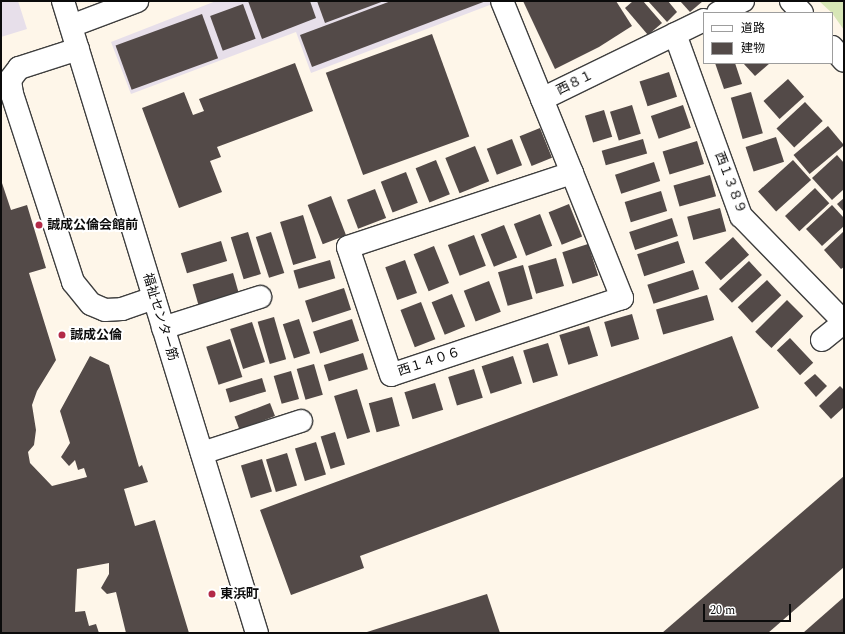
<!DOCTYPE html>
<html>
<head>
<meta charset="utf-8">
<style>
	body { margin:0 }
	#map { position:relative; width:845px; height:634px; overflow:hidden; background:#fef6e9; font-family:Spectral,"Noto Sans JP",serif }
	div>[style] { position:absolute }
	.industrial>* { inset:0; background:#e7dfea }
	.green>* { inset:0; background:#d7e6b6 }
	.building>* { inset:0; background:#534a48; transform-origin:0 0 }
	.roads { filter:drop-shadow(1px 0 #3e3e3e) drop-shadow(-1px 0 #3e3e3e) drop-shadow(0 1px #3e3e3e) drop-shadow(0 -1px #3e3e3e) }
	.minor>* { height:22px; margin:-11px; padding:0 11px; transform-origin:11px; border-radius:11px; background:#fff }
	.dots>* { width:11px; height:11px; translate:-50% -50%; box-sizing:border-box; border:2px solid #fff; border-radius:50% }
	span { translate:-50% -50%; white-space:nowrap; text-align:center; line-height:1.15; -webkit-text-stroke:4px #fff; paint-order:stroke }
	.street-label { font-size:13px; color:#0b0b0b }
	.poi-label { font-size:13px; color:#0b0b0b; font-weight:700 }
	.left { translate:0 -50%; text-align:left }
	.frame { position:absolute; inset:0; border:2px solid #0b0b0b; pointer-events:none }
	.legend { position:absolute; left:703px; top:12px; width:130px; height:52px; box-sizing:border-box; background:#fff; border:1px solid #9d9d9d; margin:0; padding:5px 7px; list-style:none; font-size:12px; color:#0b0b0b }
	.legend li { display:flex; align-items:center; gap:8px; height:20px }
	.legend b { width:20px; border:1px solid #9d9d9d }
	.scale { position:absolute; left:703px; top:604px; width:88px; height:18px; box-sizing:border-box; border:2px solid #0b0b0b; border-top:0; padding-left:5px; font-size:12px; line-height:14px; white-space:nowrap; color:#0b0b0b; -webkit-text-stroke:3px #fff; paint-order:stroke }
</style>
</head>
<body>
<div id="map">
	<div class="industrial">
		<i style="clip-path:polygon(1px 1px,18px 1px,27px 29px,1px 37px)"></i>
		<i style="clip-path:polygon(216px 1px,494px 1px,495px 3px,311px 73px,296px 32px,131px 94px,111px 42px)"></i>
	</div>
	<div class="green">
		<i style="clip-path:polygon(819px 1px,844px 1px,844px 30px,832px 13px)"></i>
	</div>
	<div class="building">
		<i style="clip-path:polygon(248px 1px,310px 1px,316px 18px,262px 39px)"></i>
		<i style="clip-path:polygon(317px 1px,384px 1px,325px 23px)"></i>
		<i style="clip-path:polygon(391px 1px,486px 1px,312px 67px,300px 35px)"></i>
		<i style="clip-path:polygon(523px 1px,616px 1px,632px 26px,599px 47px,555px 69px)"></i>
		<i style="clip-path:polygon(633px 1px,643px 1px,662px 23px,648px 35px,625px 8px)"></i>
		<i style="clip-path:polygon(648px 1px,668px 1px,677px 12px,667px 22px)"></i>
		<i style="clip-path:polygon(680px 1px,703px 1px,690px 12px)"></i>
		<i style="left:243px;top:4px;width:37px;height:35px;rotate:70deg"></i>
		<i style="left:202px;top:14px;width:47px;height:92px;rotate:70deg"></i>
		<i style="left:432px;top:34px;width:109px;height:113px;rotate:70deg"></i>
		<i style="clip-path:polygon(295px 63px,313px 111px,217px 147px,221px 157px,210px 161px,222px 192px,179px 208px,142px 108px,184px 92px,193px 115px,204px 111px,199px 99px)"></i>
		<i style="clip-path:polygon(715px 63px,735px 63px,742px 84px,724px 89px)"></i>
		<i style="clip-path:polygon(743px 63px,770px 63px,755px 76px)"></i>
		<i style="left:669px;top:72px;width:26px;height:31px;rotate:72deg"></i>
		<i style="left:788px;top:79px;width:24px;height:33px;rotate:48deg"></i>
		<i style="left:751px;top:92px;width:43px;height:21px;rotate:74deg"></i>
		<i style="left:805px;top:102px;width:26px;height:39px;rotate:47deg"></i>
		<i style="left:632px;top:105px;width:30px;height:23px;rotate:73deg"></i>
		<i style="left:683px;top:105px;width:24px;height:34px;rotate:71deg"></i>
		<i style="left:604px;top:110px;width:28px;height:20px;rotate:73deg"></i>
		<i style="left:828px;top:126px;width:25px;height:45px;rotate:50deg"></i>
		<i style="left:540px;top:128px;width:32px;height:22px;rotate:68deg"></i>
		<i style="left:776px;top:137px;width:26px;height:32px;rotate:72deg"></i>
		<i style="left:512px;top:139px;width:28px;height:27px;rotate:69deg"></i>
		<i style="left:643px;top:139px;width:15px;height:43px;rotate:74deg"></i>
		<i style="left:697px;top:141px;width:24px;height:36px;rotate:73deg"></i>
		<i style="left:475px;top:146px;width:38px;height:32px;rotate:68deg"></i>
		<i style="clip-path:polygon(837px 155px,844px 163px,844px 189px,832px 200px,812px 178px)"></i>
		<i style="left:436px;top:160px;width:37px;height:22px;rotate:68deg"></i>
		<i style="left:793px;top:160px;width:27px;height:47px;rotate:48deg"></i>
		<i style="left:654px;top:162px;width:20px;height:41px;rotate:72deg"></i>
		<i style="left:406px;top:172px;width:33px;height:27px;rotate:69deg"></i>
		<i style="left:710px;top:175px;width:22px;height:38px;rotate:74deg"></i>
		<i style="clip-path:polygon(1px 180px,11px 210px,27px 205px,46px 268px,29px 273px,56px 360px,37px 391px,32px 405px,36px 430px,34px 445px,28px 452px,30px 463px,52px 486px,87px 477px,84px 468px,78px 470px,75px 460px,69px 466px,61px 457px,70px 443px,60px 411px,90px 356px,109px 365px,139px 467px,142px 465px,148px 482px,124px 489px,135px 526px,155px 520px,189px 633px,126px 633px,116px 592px,107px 594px,101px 588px,109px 574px,109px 563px,77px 569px,75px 612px,85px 611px,89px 626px,96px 624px,99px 633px,1px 633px)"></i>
		<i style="left:815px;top:188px;width:21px;height:41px;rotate:47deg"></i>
		<i style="left:375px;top:189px;width:31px;height:30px;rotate:69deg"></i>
		<i style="left:661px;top:191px;width:21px;height:38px;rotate:73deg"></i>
		<i style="left:331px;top:196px;width:42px;height:25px;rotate:69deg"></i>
		<i style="clip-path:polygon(844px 198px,844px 212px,837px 204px)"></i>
		<i style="left:569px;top:204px;width:35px;height:22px;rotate:68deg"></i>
		<i style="clip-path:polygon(832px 205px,844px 218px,844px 226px,822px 246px,806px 229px)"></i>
		<i style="left:720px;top:208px;width:24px;height:34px;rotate:75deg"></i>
		<i style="left:540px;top:214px;width:34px;height:28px;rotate:69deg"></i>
		<i style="left:303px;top:215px;width:45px;height:24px;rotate:73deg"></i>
		<i style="left:672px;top:218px;width:19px;height:45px;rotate:72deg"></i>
		<i style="left:504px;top:225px;width:35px;height:25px;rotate:68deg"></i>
		<i style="clip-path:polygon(844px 231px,844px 267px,841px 269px,824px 250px)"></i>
		<i style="left:248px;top:232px;width:44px;height:18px;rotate:73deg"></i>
		<i style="left:271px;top:232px;width:43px;height:16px;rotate:72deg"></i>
		<i style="left:474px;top:235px;width:33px;height:28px;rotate:69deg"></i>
		<i style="left:733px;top:237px;width:24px;height:38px;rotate:48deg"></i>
		<i style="left:221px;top:241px;width:21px;height:42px;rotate:73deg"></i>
		<i style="left:678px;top:241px;width:23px;height:43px;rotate:72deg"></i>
		<i style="left:588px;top:244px;width:33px;height:27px;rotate:72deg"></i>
		<i style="left:434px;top:246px;width:40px;height:22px;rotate:68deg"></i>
		<i style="left:556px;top:258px;width:29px;height:29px;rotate:74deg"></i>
		<i style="left:330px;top:260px;width:19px;height:38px;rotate:74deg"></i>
		<i style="left:405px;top:260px;width:35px;height:21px;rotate:70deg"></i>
		<i style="left:749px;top:261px;width:19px;height:41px;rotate:47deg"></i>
		<i style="left:523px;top:265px;width:35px;height:26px;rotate:74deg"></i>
		<i style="left:693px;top:270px;width:20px;height:48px;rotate:72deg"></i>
		<i style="left:233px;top:273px;width:22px;height:42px;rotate:74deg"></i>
		<i style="left:767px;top:280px;width:21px;height:40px;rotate:47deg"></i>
		<i style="left:489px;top:281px;width:33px;height:27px;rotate:69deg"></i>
		<i style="left:344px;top:288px;width:23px;height:41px;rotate:72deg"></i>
		<i style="left:452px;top:294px;width:35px;height:22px;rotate:68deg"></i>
		<i style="left:707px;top:295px;width:26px;height:53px;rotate:74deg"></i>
		<i style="left:787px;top:300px;width:23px;height:45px;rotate:45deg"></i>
		<i style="left:421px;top:302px;width:40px;height:22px;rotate:69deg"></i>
		<i style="left:632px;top:314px;width:26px;height:29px;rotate:74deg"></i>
		<i style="left:274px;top:317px;width:44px;height:17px;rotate:74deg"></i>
		<i style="left:299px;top:319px;width:36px;height:17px;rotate:72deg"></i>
		<i style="left:352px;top:319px;width:23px;height:41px;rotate:72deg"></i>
		<i style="left:252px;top:322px;width:42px;height:23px;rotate:72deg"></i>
		<i style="left:589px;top:326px;width:31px;height:31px;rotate:73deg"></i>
		<i style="clip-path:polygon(732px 336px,759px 408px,360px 556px,364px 568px,291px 595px,260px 510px)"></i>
		<i style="left:790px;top:338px;width:34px;height:18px;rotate:47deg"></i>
		<i style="left:230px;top:339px;width:40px;height:25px;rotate:72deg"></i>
		<i style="left:548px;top:343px;width:34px;height:26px;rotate:73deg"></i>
		<i style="left:363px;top:353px;width:17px;height:41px;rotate:73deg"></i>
		<i style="left:513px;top:356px;width:29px;height:33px;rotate:72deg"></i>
		<i style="left:314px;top:364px;width:32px;height:18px;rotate:74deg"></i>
		<i style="left:474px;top:369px;width:30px;height:27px;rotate:73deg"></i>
		<i style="left:291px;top:371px;width:29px;height:18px;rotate:74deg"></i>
		<i style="clip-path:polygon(815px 374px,827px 386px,816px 397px,804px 383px)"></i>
		<i style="left:262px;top:378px;width:14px;height:38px;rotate:73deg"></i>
		<i style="left:435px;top:383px;width:28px;height:32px;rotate:73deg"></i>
		<i style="clip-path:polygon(840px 386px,844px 390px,844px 407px,831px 419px,819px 406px)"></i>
		<i style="left:357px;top:389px;width:45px;height:24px;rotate:73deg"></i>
		<i style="left:392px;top:397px;width:30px;height:24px;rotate:75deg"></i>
		<i style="left:270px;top:403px;width:14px;height:38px;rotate:69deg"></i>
		<i style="left:335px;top:432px;width:34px;height:15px;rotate:73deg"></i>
		<i style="left:316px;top:442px;width:34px;height:22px;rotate:73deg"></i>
		<i style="left:287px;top:453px;width:34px;height:22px;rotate:73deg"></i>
		<i style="left:262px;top:459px;width:34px;height:22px;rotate:73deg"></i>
		<i style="clip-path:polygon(844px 476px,844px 567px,768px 633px,662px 633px)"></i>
		<i style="clip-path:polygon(487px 594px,500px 633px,367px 633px,367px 632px)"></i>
		<i style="clip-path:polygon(844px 597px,844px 633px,803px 633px)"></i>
	</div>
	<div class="roads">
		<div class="minor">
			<i style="left:63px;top:1px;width:661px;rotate:72.94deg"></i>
			<i style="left:502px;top:1px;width:106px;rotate:67.8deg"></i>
			<i style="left:542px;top:99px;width:180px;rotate:-26deg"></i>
			<i style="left:791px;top:1px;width:16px;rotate:47deg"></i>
			<i style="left:718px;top:13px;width:28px;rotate:-26deg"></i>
			<i style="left:71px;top:26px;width:71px;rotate:-20.7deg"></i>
			<i style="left:675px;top:34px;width:194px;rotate:70.1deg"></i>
			<i style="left:741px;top:216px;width:148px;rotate:45.8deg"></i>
			<i style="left:832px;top:47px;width:18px;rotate:49deg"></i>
			<i style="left:78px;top:49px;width:62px;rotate:162.1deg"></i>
			<i style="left:19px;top:68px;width:15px;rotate:127deg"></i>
			<i style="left:10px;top:80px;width:14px;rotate:82deg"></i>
			<i style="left:12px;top:94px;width:198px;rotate:72deg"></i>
			<i style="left:73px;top:282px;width:28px;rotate:51deg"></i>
			<i style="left:91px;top:304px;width:15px;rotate:23deg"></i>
			<i style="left:105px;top:310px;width:17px;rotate:-3deg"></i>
			<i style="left:122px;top:309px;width:34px;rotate:-19deg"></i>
			<i style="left:542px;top:99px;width:80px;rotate:67.9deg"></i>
			<i style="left:572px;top:173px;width:135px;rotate:68.2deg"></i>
			<i style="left:622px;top:298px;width:243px;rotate:161.6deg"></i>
			<i style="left:391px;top:375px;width:135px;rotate:-108.6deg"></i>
			<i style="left:348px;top:247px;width:236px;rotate:-18.3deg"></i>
			<i style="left:163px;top:328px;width:102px;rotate:-17.7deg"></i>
			<i style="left:822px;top:340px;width:27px;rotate:-39deg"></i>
			<i style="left:202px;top:453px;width:104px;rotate:-17.9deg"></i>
		</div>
	</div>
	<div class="dots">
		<i style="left:39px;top:225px;background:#b32a48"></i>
		<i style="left:62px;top:335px;background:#b32a48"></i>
		<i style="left:212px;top:594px;background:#b32a48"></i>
	</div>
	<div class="street-label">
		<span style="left:575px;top:83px;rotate:-26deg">西８１</span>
		<span style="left:730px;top:183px;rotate:69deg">西１３８９</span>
		<span style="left:160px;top:317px;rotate:73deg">福祉センター筋</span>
		<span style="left:429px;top:362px;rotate:-18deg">西１４０６</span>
	</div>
	<div class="poi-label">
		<span class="left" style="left:47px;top:225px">誠成公倫会館前</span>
		<span class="left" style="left:70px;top:335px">誠成公倫</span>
		<span class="left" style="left:220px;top:594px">東浜町</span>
	</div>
	<div class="frame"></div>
	<ul class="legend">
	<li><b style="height:5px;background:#fff"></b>道路</li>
	<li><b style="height:11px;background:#534a48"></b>建物</li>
	</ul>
	<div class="scale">20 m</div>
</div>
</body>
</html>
